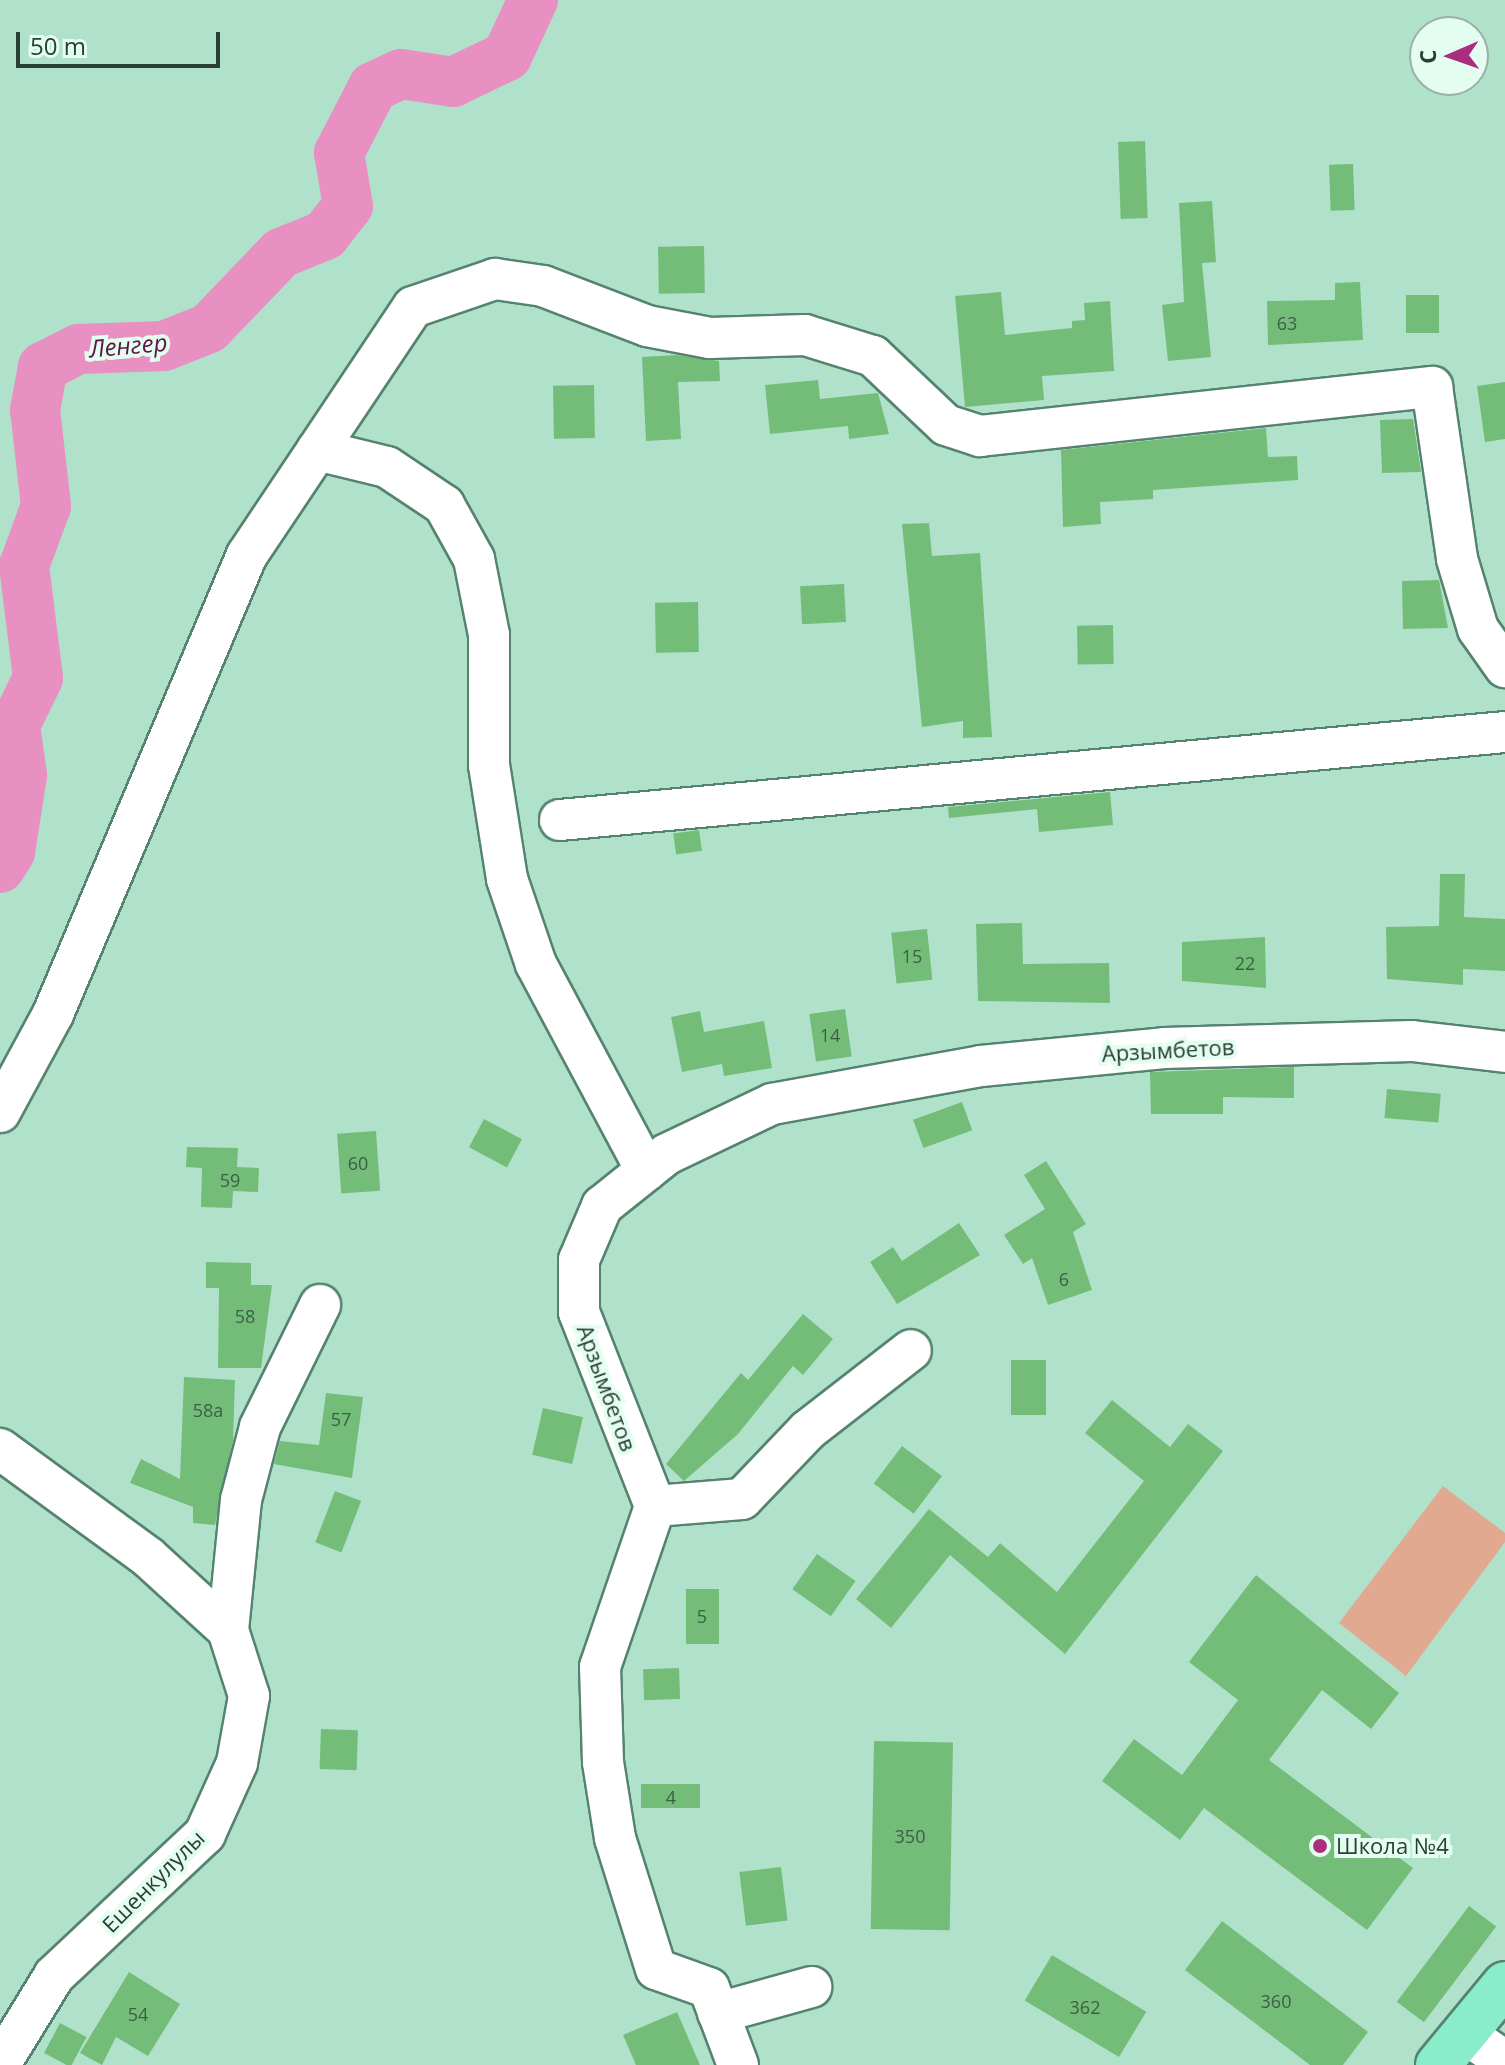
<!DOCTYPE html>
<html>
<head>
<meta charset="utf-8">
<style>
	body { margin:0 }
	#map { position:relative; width:1505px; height:2065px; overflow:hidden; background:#b0e2cb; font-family:"Open Sans",sans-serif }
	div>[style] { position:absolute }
	.green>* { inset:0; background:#e1a98f }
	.river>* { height:50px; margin:-25px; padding:0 25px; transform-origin:25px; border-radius:25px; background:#e890c1 }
	.building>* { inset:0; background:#74bd79; transform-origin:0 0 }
	.roads { filter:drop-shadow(2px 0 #55836f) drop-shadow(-2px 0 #55836f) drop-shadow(0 2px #55836f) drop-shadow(0 -2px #55836f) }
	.minor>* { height:40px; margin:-20px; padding:0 20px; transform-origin:20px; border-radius:20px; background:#fff }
	.major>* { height:44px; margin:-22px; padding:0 22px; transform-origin:22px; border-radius:22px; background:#89eccb }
	.dots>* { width:22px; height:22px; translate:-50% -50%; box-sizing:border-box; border:4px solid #e4fdf1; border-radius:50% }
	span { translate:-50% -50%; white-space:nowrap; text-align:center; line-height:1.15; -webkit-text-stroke:8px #e4fdf1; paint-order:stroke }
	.number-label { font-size:18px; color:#3c5e47 }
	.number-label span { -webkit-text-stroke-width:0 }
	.street-label { font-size:22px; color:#2a3f36 }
	.poi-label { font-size:22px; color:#2a3f36 }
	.left { translate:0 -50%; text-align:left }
	.water-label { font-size:24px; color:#5f1244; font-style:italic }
	.north { position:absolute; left:1409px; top:16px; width:80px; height:80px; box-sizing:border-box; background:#e4fdf1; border:2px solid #9ab1a6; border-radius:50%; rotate:268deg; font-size:22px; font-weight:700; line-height:32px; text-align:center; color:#2a3f36 }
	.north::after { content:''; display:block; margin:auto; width:28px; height:36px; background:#aa2d7e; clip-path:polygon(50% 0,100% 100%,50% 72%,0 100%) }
	.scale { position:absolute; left:16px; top:32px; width:204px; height:36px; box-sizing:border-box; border:4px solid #2a3f36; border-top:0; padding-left:10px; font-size:24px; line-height:28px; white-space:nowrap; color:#2a3f36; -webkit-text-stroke:6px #e4fdf1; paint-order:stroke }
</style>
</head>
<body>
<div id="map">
	<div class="green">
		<i style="clip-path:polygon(1443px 1486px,1505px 1533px,1505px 1542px,1406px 1676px,1339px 1623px)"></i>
	</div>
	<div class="river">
		<i style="left:0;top:868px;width:19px;rotate:-58deg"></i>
		<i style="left:10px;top:852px;width:78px;rotate:-81.1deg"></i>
		<i style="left:22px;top:775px;width:50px;rotate:-98deg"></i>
		<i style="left:15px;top:725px;width:52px;rotate:-63.9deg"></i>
		<i style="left:38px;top:678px;width:113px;rotate:-97.1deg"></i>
		<i style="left:24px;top:566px;width:64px;rotate:-69.9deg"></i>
		<i style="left:46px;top:506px;width:97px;rotate:-96.5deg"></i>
		<i style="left:35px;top:410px;width:44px;rotate:-79.5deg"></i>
		<i style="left:43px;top:367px;width:39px;rotate:-27deg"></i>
		<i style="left:78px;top:349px;width:86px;rotate:-2deg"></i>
		<i style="left:164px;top:346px;width:48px;rotate:-21.8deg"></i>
		<i style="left:209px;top:328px;width:104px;rotate:-46.2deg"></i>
		<i style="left:281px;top:253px;width:48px;rotate:-22.2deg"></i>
		<i style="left:325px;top:235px;width:37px;rotate:-52deg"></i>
		<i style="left:348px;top:206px;width:54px;rotate:-99.6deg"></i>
		<i style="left:339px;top:153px;width:74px;rotate:-62.7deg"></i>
		<i style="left:373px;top:87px;width:31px;rotate:-25deg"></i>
		<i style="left:401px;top:74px;width:53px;rotate:8.7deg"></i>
		<i style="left:453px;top:82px;width:60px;rotate:-25.7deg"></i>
		<i style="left:507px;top:56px;width:62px;rotate:-65.1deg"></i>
	</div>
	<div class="building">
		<i style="left:1145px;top:141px;width:77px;height:27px;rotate:88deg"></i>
		<i style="left:1353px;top:164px;width:46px;height:24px;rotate:88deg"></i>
		<i style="clip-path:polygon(1212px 201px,1216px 262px,1202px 263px,1211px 357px,1168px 361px,1162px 305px,1184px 302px,1179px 203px)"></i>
		<i style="left:704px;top:246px;width:47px;height:46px;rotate:89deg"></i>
		<i style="clip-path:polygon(1360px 282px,1363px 340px,1268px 345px,1267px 301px,1335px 300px,1335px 283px)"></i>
		<i style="clip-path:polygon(1001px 292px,1005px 335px,1072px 328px,1072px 321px,1085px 320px,1084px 303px,1110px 301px,1114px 371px,1042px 376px,1044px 400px,965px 407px,955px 296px)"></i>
		<i style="left:1406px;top:295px;width:33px;height:38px"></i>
		<i style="clip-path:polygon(677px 355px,719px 361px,720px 381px,678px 382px,681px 439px,646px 441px,642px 357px)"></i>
		<i style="clip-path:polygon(818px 380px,820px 399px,878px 393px,889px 434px,849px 439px,848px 426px,770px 434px,765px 385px)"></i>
		<i style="clip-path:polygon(1505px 382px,1505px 439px,1485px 442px,1477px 386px)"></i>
		<i style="left:594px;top:385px;width:53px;height:41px;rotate:89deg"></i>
		<i style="clip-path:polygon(1413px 419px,1421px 472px,1382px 473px,1380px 420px)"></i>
		<i style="clip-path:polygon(1266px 428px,1268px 457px,1297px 456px,1298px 480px,1153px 490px,1153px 499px,1100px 502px,1101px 524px,1063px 527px,1061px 450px)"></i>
		<i style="clip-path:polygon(929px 523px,932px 556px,980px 553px,992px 737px,963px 738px,963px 721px,922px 727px,902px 524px)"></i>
		<i style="clip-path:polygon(1439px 580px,1448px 628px,1403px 629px,1402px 581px)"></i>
		<i style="left:844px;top:584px;width:38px;height:44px;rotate:87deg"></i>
		<i style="left:698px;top:602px;width:50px;height:43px;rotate:89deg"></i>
		<i style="left:1113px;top:625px;width:39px;height:36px;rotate:89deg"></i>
		<i style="clip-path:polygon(1110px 792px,1113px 825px,1039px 832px,1037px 809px,949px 818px,948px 807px)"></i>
		<i style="left:699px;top:830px;width:21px;height:26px;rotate:82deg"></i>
		<i style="clip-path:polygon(1440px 874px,1465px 874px,1464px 917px,1505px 919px,1505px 971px,1463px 969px,1463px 985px,1387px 979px,1386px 927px,1439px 926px)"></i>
		<i style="clip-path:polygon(1022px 923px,1023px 964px,1109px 963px,1110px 1003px,978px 1001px,976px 924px)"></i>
		<i style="left:927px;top:929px;width:51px;height:36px;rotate:84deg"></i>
		<i style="clip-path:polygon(1265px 937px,1266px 988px,1182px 981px,1182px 942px)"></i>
		<i style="left:845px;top:1009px;width:48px;height:36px;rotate:82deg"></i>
		<i style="clip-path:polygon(700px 1011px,704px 1032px,764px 1021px,772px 1068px,724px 1076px,722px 1064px,682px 1072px,671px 1017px)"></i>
		<i style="clip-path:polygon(1294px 1067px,1294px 1098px,1223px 1097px,1223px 1114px,1151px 1114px,1150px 1072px)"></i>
		<i style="left:1387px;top:1089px;width:54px;height:29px;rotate:5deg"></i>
		<i style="left:962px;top:1102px;width:30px;height:52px;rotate:70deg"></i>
		<i style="left:484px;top:1119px;width:43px;height:32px;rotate:28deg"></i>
		<i style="left:376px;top:1131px;width:60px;height:39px;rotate:86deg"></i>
		<i style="clip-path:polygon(187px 1147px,238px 1148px,237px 1167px,259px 1168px,258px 1192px,233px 1191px,232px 1208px,201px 1207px,202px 1168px,186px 1167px)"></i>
		<i style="clip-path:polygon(1046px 1161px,1086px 1224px,1073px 1232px,1092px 1290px,1048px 1305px,1032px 1258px,1023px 1264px,1004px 1235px,1045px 1209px,1024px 1175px)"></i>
		<i style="clip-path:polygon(959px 1223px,980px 1255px,897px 1304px,870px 1262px,893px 1247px,902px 1261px)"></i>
		<i style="clip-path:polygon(206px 1262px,251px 1263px,251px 1285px,272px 1285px,261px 1368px,218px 1368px,219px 1288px,206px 1288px)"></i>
		<i style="clip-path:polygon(803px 1314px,833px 1339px,803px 1375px,793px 1366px,738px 1434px,684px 1481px,666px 1464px,741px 1373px,748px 1380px)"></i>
		<i style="left:1046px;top:1360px;width:55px;height:35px;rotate:90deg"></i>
		<i style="clip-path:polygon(184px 1377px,235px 1380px,233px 1440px,215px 1525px,193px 1523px,193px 1507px,130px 1483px,141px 1459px,180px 1479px)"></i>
		<i style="clip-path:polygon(326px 1393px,363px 1397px,352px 1478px,274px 1464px,280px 1441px,319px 1445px)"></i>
		<i style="clip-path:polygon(1112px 1400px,1170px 1447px,1188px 1424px,1223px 1451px,1065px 1654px,950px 1555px,891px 1628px,856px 1599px,929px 1509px,988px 1557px,1000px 1543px,1057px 1592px,1144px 1481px,1085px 1433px)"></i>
		<i style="left:543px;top:1408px;width:41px;height:48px;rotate:13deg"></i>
		<i style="left:902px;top:1446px;width:50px;height:47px;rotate:37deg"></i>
		<i style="left:335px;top:1491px;width:28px;height:55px;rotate:21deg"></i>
		<i style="left:817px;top:1554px;width:47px;height:43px;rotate:35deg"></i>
		<i style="clip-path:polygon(1256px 1575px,1399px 1693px,1371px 1729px,1322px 1690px,1269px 1760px,1413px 1868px,1367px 1930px,1204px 1808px,1180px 1840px,1102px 1781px,1134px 1739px,1182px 1775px,1238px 1700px,1189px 1662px)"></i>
		<i style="left:686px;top:1589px;width:33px;height:55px"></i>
		<i style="left:679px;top:1668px;width:31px;height:36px;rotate:88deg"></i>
		<i style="left:321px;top:1729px;width:37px;height:40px;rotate:2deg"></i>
		<i style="left:874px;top:1741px;width:79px;height:188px;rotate:1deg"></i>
		<i style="left:700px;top:1784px;width:24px;height:59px;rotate:90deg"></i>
		<i style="left:781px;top:1867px;width:54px;height:42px;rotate:83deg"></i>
		<i style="left:1469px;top:1906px;width:34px;height:120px;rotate:37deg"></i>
		<i style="clip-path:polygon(1222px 1921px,1368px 2032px,1343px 2065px,1310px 2065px,1185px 1970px)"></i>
		<i style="left:1052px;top:1955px;width:110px;height:53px;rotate:31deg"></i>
		<i style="clip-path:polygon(129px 1972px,180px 2004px,148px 2056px,116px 2037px,102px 2065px,80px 2053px)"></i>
		<i style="clip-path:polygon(677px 2012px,700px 2065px,636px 2065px,623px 2035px)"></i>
		<i style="left:60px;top:2023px;width:30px;height:34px;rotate:28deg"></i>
	</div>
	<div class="roads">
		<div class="minor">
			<i style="left:317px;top:450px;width:72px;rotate:13.7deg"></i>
			<i style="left:387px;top:467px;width:69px;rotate:33.7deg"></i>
			<i style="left:444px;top:505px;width:62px;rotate:60.9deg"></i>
			<i style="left:474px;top:559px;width:77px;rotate:78.8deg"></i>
			<i style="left:489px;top:635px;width:130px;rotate:90deg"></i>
			<i style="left:489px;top:765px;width:115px;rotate:81deg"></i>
			<i style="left:507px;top:879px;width:90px;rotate:71.2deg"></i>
			<i style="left:536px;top:964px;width:234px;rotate:61.9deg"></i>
			<i style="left:560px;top:820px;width:949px;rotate:-5.32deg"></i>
			<i style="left:0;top:1112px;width:111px;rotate:-61.6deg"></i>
			<i style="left:53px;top:1014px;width:498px;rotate:-67.1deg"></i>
			<i style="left:247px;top:555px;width:298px;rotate:-56.2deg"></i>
			<i style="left:413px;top:307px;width:87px;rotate:-18.9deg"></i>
			<i style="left:495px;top:279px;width:49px;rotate:8.3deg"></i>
			<i style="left:543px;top:286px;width:111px;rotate:21deg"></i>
			<i style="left:647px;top:326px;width:64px;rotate:10.8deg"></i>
			<i style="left:710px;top:338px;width:95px;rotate:-1.8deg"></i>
			<i style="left:805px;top:335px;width:71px;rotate:17.2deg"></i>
			<i style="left:873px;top:356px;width:100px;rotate:43.4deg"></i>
			<i style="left:946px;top:425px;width:36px;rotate:18deg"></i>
			<i style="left:980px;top:436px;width:455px;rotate:-6.2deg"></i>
			<i style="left:1432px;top:387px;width:174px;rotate:81.7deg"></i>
			<i style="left:1457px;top:559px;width:73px;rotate:73.3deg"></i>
			<i style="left:1478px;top:629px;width:47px;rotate:54.6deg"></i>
			<i style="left:0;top:1449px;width:183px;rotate:36.1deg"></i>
			<i style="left:148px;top:1557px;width:108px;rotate:42.4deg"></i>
			<i style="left:228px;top:1630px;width:69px;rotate:72.3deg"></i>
			<i style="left:249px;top:1696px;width:68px;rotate:100.2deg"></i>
			<i style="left:237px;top:1763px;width:78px;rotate:114.3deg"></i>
			<i style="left:205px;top:1834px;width:207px;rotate:136.8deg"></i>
			<i style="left:54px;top:1976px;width:103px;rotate:121.5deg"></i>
			<i style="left:655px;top:1506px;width:87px;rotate:-4.6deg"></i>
			<i style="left:742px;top:1499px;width:95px;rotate:-46.3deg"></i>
			<i style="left:808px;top:1430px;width:130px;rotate:-37.8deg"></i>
			<i style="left:228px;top:1630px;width:131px;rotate:-84.3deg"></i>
			<i style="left:241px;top:1500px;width:75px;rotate:-75.4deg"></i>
			<i style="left:260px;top:1427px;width:136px;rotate:-63.8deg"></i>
			<i style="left:718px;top:2013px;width:97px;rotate:-15.6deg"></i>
			<i style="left:1467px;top:2035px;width:46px;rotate:34.4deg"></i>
			<i style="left:738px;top:2065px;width:82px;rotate:-110.6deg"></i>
			<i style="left:709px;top:1988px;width:56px;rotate:-160.3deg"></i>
			<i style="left:656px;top:1969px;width:137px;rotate:-107.4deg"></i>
			<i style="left:615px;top:1838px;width:77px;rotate:-99deg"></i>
			<i style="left:603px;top:1762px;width:95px;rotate:-91.8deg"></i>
			<i style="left:600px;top:1667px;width:170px;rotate:-71.1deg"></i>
			<i style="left:655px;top:1506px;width:208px;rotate:-111.4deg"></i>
			<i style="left:579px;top:1312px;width:52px;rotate:-90deg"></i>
			<i style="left:579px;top:1260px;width:59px;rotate:-66.9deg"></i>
			<i style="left:602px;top:1206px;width:83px;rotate:-38.7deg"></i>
			<i style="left:667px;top:1154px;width:116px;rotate:-25.5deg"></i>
			<i style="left:772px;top:1104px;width:212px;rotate:-10.3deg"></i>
			<i style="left:981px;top:1066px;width:184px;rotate:-5.6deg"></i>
			<i style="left:1164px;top:1048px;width:248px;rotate:-1.6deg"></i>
			<i style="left:1412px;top:1041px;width:94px;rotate:6.7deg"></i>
		</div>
		<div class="major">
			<i style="left:1438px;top:2065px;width:105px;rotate:-50.4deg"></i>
		</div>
	</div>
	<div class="dots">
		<i style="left:1320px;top:1846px;background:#aa2d7e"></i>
	</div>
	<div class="number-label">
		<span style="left:1287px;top:323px">63</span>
		<span style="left:912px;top:956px">15</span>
		<span style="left:1245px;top:963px">22</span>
		<span style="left:830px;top:1035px">14</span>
		<span style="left:358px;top:1163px">60</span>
		<span style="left:230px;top:1180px">59</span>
		<span style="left:1064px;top:1279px">6</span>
		<span style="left:245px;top:1316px">58</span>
		<span style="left:208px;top:1410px">58а</span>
		<span style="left:341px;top:1419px">57</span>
		<span style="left:702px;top:1616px">5</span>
		<span style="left:671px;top:1797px">4</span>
		<span style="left:910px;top:1836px">350</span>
		<span style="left:1276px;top:2001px">360</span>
		<span style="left:1085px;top:2007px">362</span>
		<span style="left:138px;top:2014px">54</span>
	</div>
	<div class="street-label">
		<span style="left:1168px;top:1050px;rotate:-3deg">Арзымбетов</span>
		<span style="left:607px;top:1388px;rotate:70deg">Арзымбетов</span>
		<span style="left:153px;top:1881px;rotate:-45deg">Ешенкулулы</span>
	</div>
	<div class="poi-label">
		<span class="left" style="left:1336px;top:1846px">Школа №4</span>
	</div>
	<div class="water-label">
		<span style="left:128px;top:345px;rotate:-5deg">Ленгер</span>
	</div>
	<div class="north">С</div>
	<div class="scale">50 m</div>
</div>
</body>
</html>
